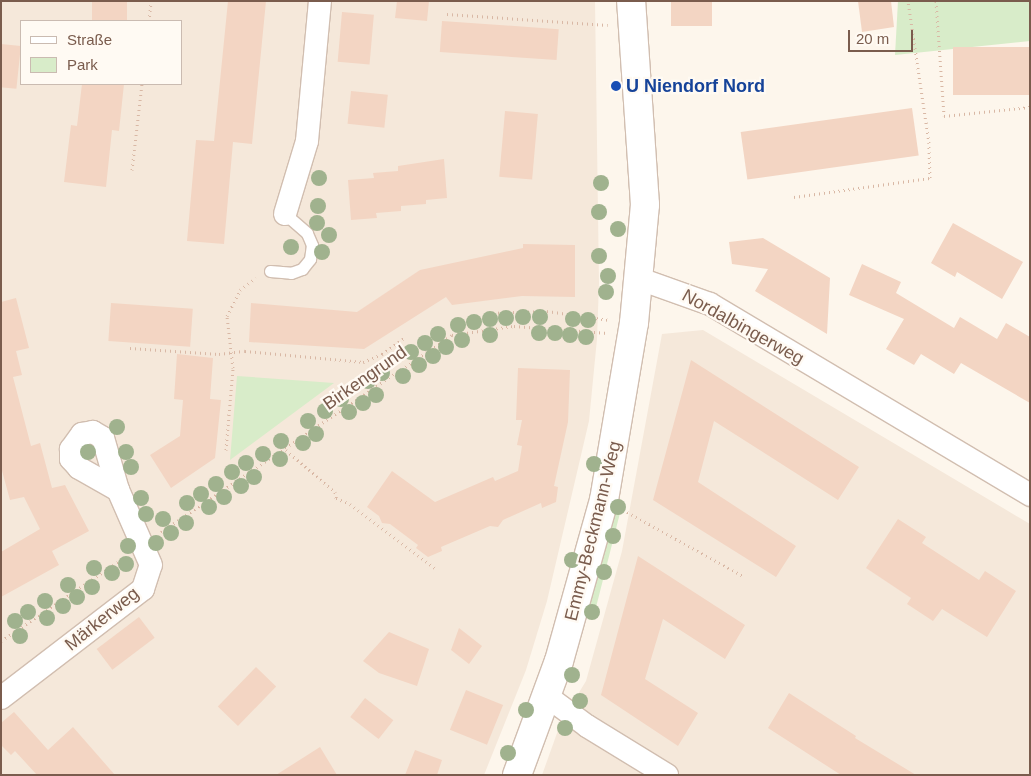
<!DOCTYPE html>
<html>
<head>
<meta charset="utf-8">
<style>
	body { margin:0 }
	#map { position:relative; width:1031px; height:776px; overflow:hidden; background:#fdf6ec; font-family:Arial,sans-serif }
	div>[style] { position:absolute }
	.residential>* { inset:0; background:#f5e8da }
	.green>* { inset:0; background:#d8ecc9 }
	.building>* { inset:0; background:#f3d5c3; transform-origin:0 0 }
	.path>* { height:3px; margin-top:-1.5px; transform-origin:0; background:repeating-linear-gradient(90deg,#d9b8a5 0 1px,transparent 0 5px) }
	.roads { filter:drop-shadow(1px 0 #d1beb0) drop-shadow(-1px 0 #d1beb0) drop-shadow(0 1px #d1beb0) drop-shadow(0 -1px #d1beb0) }
	.service>* { height:11px; margin:-5.5px; padding:0 5.5px; transform-origin:5.5px; border-radius:5.5px; background:#fff }
	.minor>* { height:22px; margin:-11px; padding:0 11px; transform-origin:11px; border-radius:11px; background:#fff }
	.tertiary>* { height:28px; margin:-14px; padding:0 14px; transform-origin:14px; border-radius:14px; background:#fff }
	.trees>* { width:16px; height:16px; margin:-8px; border-radius:50%; background:#a0b28e }
	.dots>* { width:14px; height:14px; translate:-50% -50%; box-sizing:border-box; border:2px solid #fffaf3; border-radius:50% }
	span { translate:-50% -50%; white-space:nowrap; text-align:center; line-height:1.15; -webkit-text-stroke:4.5px #fffaf3; paint-order:stroke }
	.transit-label { font-size:18px; color:#164399; font-weight:700 }
	.left { translate:0 -50%; text-align:left }
	.street-label { font-size:18px; color:#7a5c4d }
	.frame { position:absolute; inset:0; border:2px solid #7a5c4d; pointer-events:none }
	.legend { position:absolute; left:20px; top:20px; width:162px; height:65px; box-sizing:border-box; background:#fffaf3; border:1px solid #cabbb1; margin:0; padding:6px 9px; list-style:none; font-size:15px; color:#7a5c4d }
	.legend li { display:flex; align-items:center; gap:10px; height:25px }
	.legend b { width:25px; border:1px solid #cabbb1 }
	.scale { position:absolute; left:848px; top:30px; width:65px; height:22px; box-sizing:border-box; border:2px solid #7a5c4d; border-top:0; padding-left:6px; font-size:15px; line-height:18px; white-space:nowrap; color:#7a5c4d; -webkit-text-stroke:4px #fffaf3; paint-order:stroke }
</style>
</head>
<body>
<div id="map">
	<div class="residential">
		<i style="clip-path:polygon(evenodd,1px 1px,595px 1px,599px 283px,597px 339px,589px 421px,547px 601px,526px 670px,484px 775px,1px 775px,1px 1px,21px 21px,181px 21px,181px 84px,21px 84px,21px 21px)"></i>
		<i style="clip-path:polygon(703px 330px,1030px 524px,1030px 775px,542px 775px,561px 722px,586px 681px,622px 551px,662px 334px)"></i>
	</div>
	<div class="green">
		<i style="clip-path:polygon(898px 1px,1030px 1px,1030px 41px,895px 55px)"></i>
		<i style="clip-path:polygon(237px 376px,334px 383px,230px 460px)"></i>
		<i style="clip-path:polygon(615px 510px,620px 513px,593px 619px,588px 613px)"></i>
	</div>
	<div class="building">
		<i style="left:92px;top:1px;width:35px;height:20px"></i>
		<i style="clip-path:polygon(228px 1px,266px 1px,252px 144px,233px 142px,224px 244px,187px 241px,196px 140px,214px 141px)"></i>
		<i style="clip-path:polygon(397px 1px,429px 1px,427px 21px,395px 18px)"></i>
		<i style="left:671px;top:1px;width:41px;height:25px"></i>
		<i style="clip-path:polygon(858px 1px,891px 1px,894px 27px,862px 32px)"></i>
		<i style="left:342px;top:12px;width:32px;height:50px;rotate:5deg"></i>
		<i style="left:442px;top:21px;width:117px;height:31px;rotate:4deg"></i>
		<i style="left:1px;top:44px;width:20px;height:43px;rotate:6deg"></i>
		<i style="left:1030px;top:47px;width:48px;height:77px;rotate:90deg"></i>
		<i style="clip-path:polygon(82px 84px,124px 84px,119px 131px,112px 130px,106px 187px,64px 182px,71px 125px,77px 126px)"></i>
		<i style="left:351px;top:91px;width:37px;height:33px;rotate:6deg"></i>
		<i style="left:912px;top:108px;width:48px;height:173px;rotate:82deg"></i>
		<i style="left:505px;top:111px;width:33px;height:66px;rotate:5deg"></i>
		<i style="clip-path:polygon(444px 159px,447px 198px,426px 200px,426px 204px,401px 206px,401px 211px,376px 213px,377px 218px,351px 220px,348px 180px,374px 178px,373px 173px,398px 171px,398px 166px)"></i>
		<i style="clip-path:polygon(953px 223px,1023px 262px,1002px 299px,957px 272px,955px 277px,931px 263px)"></i>
		<i style="clip-path:polygon(763px 238px,830px 278px,827px 334px,755px 291px,768px 269px,732px 264px,729px 242px)"></i>
		<i style="clip-path:polygon(523px 244px,575px 245px,575px 297px,522px 296px,452px 305px,446px 297px,364px 349px,249px 342px,251px 303px,357px 312px,420px 270px,523px 248px)"></i>
		<i style="clip-path:polygon(862px 264px,901px 282px,896px 293px,954px 328px,960px 317px,997px 339px,1006px 323px,1030px 337px,1030px 403px,961px 363px,954px 374px,921px 354px,914px 365px,886px 349px,904px 319px,849px 295px)"></i>
		<i style="clip-path:polygon(16px 298px,29px 348px,16px 351px,22px 375px,13px 377px,31px 446px,40px 443px,52px 488px,65px 485px,89px 531px,52px 551px,59px 565px,1px 597px,1px 552px,40px 529px,24px 497px,10px 500px,1px 467px,1px 302px)"></i>
		<i style="left:111px;top:303px;width:82px;height:38px;rotate:4deg"></i>
		<i style="clip-path:polygon(177px 354px,213px 358px,210px 399px,221px 400px,215px 458px,171px 488px,150px 455px,180px 436px,183px 400px,174px 399px)"></i>
		<i style="clip-path:polygon(691px 360px,859px 467px,838px 500px,714px 421px,698px 482px,796px 546px,776px 577px,653px 500px)"></i>
		<i style="clip-path:polygon(518px 368px,570px 370px,568px 422px,554px 486px,558px 487px,556px 502px,542px 508px,541px 503px,503px 520px,498px 527px,490px 526px,441px 547px,442px 551px,428px 557px,416px 548px,418px 545px,390px 524px,382px 523px,379px 516px,367px 507px,392px 471px,435px 502px,493px 477px,495px 481px,518px 471px,522px 446px,517px 445px,522px 420px,516px 420px)"></i>
		<i style="clip-path:polygon(898px 519px,926px 537px,922px 543px,979px 580px,985px 571px,1016px 591px,987px 637px,942px 609px,933px 621px,907px 604px,911px 598px,866px 568px)"></i>
		<i style="clip-path:polygon(638px 556px,745px 625px,725px 659px,663px 619px,645px 679px,698px 713px,678px 746px,601px 695px)"></i>
		<i style="left:139px;top:617px;width:26px;height:53px;rotate:53deg"></i>
		<i style="clip-path:polygon(459px 628px,482px 646px,469px 664px,451px 650px)"></i>
		<i style="clip-path:polygon(389px 632px,429px 649px,417px 686px,379px 673px,363px 661px)"></i>
		<i style="left:256px;top:667px;width:28px;height:55px;rotate:44deg"></i>
		<i style="left:466px;top:690px;width:40px;height:43px;rotate:22deg"></i>
		<i style="clip-path:polygon(789px 693px,856px 736px,855px 738px,916px 775px,841px 775px,768px 728px)"></i>
		<i style="left:365px;top:698px;width:36px;height:24px;rotate:38deg"></i>
		<i style="clip-path:polygon(14px 712px,48px 750px,73px 727px,115px 775px,37px 775px,15px 751px,11px 755px,1px 745px,1px 723px)"></i>
		<i style="clip-path:polygon(320px 747px,337px 775px,276px 775px)"></i>
		<i style="clip-path:polygon(415px 750px,442px 760px,437px 775px,405px 775px)"></i>
	</div>
	<div class="path">
		<i style="left:936px;top:1px;width:115px;rotate:86deg"></i>
		<i style="left:944px;top:116px;width:86px;rotate:-6deg"></i>
		<i style="left:447px;top:14px;width:161px;rotate:3.9deg"></i>
		<i style="left:149px;top:21px;width:20px;rotate:-84deg"></i>
		<i style="left:132px;top:170px;width:87px;rotate:-83.4deg"></i>
		<i style="left:794px;top:197px;width:137px;rotate:-8deg"></i>
		<i style="left:930px;top:178px;width:35px;rotate:-92deg"></i>
		<i style="left:929px;top:143px;width:144px;rotate:-98.4deg"></i>
		<i style="left:488px;top:313px;width:59px;rotate:-1.9deg"></i>
		<i style="left:547px;top:311px;width:63px;rotate:8.3deg"></i>
		<i style="left:130px;top:348px;width:89px;rotate:3.9deg"></i>
		<i style="left:219px;top:354px;width:26px;rotate:-7deg"></i>
		<i style="left:245px;top:351px;width:119px;rotate:5.3deg"></i>
		<i style="left:363px;top:362px;width:21px;rotate:-23deg"></i>
		<i style="left:382px;top:354px;width:27px;rotate:-36deg"></i>
		<i style="left:226px;top:450px;width:82px;rotate:-85.1deg"></i>
		<i style="left:233px;top:368px;width:52px;rotate:-96.6deg"></i>
		<i style="left:227px;top:316px;width:29px;rotate:-63deg"></i>
		<i style="left:240px;top:290px;width:20px;rotate:-37deg"></i>
		<i style="left:286px;top:450px;width:65px;rotate:40.6deg"></i>
		<i style="left:335px;top:492px;width:6px;rotate:81deg"></i>
		<i style="left:336px;top:498px;width:15px;rotate:23deg"></i>
		<i style="left:350px;top:504px;width:106px;rotate:37deg"></i>
		<i style="left:627px;top:512px;width:132px;rotate:28.9deg"></i>
		<i style="left:161px;top:532px;width:351px;rotate:-34.1deg"></i>
		<i style="left:452px;top:335px;width:63px;rotate:-8.3deg"></i>
		<i style="left:514px;top:326px;width:94px;rotate:4.3deg"></i>
		<i style="left:1px;top:641px;width:150px;rotate:-34.1deg"></i>
	</div>
	<div class="roads">
		<div class="service">
			<i style="left:270px;top:271px;width:21px;rotate:5deg"></i>
			<i style="left:291px;top:273px;width:12px;rotate:-20deg"></i>
			<i style="left:302px;top:269px;width:13px;rotate:-51deg"></i>
			<i style="left:310px;top:259px;width:14px;rotate:-82deg"></i>
			<i style="left:312px;top:245px;width:13px;rotate:-113deg"></i>
			<i style="left:307px;top:233px;width:29px;rotate:-139deg"></i>
		</div>
		<div class="minor">
			<i style="left:285px;top:214px;width:76px;rotate:-73.2deg"></i>
			<i style="left:307px;top:141px;width:141px;rotate:-84.7deg"></i>
			<i style="left:640px;top:279px;width:74px;rotate:19.7deg"></i>
			<i style="left:710px;top:304px;width:373px;rotate:30.8deg"></i>
			<i style="left:548px;top:697px;width:49px;rotate:36.6deg"></i>
			<i style="left:587px;top:726px;width:94px;rotate:31.5deg"></i>
			<i style="left:1px;top:698px;width:179px;rotate:-37.5deg"></i>
			<i style="left:143px;top:589px;width:25px;rotate:-72deg"></i>
			<i style="left:151px;top:565px;width:82px;rotate:-113.7deg"></i>
			<i style="left:118px;top:490px;width:54px;rotate:-106.1deg"></i>
			<i style="left:103px;top:438px;width:12px;rotate:-149deg"></i>
			<i style="left:93px;top:432px;width:11px;rotate:170deg"></i>
			<i style="left:82px;top:434px;width:19px;rotate:126deg"></i>
			<i style="left:71px;top:449px;width:10px;rotate:90deg"></i>
			<i style="left:71px;top:459px;width:12px;rotate:48deg"></i>
			<i style="left:79px;top:468px;width:45px;rotate:29.4deg"></i>
		</div>
		<div class="tertiary">
			<i style="left:517px;top:775px;width:121px;rotate:-69.8deg"></i>
			<i style="left:559px;top:661px;width:167px;rotate:-74.4deg"></i>
			<i style="left:604px;top:500px;width:180px;rotate:-80.4deg"></i>
			<i style="left:634px;top:323px;width:119px;rotate:-84.7deg"></i>
			<i style="left:645px;top:205px;width:204px;rotate:-93.9deg"></i>
		</div>
	</div>
	<div class="trees">
		<i style="left:319px;top:178px"></i>
		<i style="left:601px;top:183px"></i>
		<i style="left:318px;top:206px"></i>
		<i style="left:599px;top:212px"></i>
		<i style="left:317px;top:223px"></i>
		<i style="left:618px;top:229px"></i>
		<i style="left:329px;top:235px"></i>
		<i style="left:291px;top:247px"></i>
		<i style="left:322px;top:252px"></i>
		<i style="left:599px;top:256px"></i>
		<i style="left:608px;top:276px"></i>
		<i style="left:606px;top:292px"></i>
		<i style="left:523px;top:317px"></i>
		<i style="left:540px;top:317px"></i>
		<i style="left:506px;top:318px"></i>
		<i style="left:490px;top:319px"></i>
		<i style="left:573px;top:319px"></i>
		<i style="left:588px;top:320px"></i>
		<i style="left:474px;top:322px"></i>
		<i style="left:458px;top:325px"></i>
		<i style="left:539px;top:333px"></i>
		<i style="left:555px;top:333px"></i>
		<i style="left:438px;top:334px"></i>
		<i style="left:490px;top:335px"></i>
		<i style="left:570px;top:335px"></i>
		<i style="left:586px;top:337px"></i>
		<i style="left:462px;top:340px"></i>
		<i style="left:425px;top:343px"></i>
		<i style="left:446px;top:347px"></i>
		<i style="left:411px;top:352px"></i>
		<i style="left:433px;top:356px"></i>
		<i style="left:419px;top:365px"></i>
		<i style="left:382px;top:373px"></i>
		<i style="left:403px;top:376px"></i>
		<i style="left:368px;top:381px"></i>
		<i style="left:376px;top:395px"></i>
		<i style="left:341px;top:399px"></i>
		<i style="left:363px;top:403px"></i>
		<i style="left:325px;top:411px"></i>
		<i style="left:349px;top:412px"></i>
		<i style="left:308px;top:421px"></i>
		<i style="left:117px;top:427px"></i>
		<i style="left:316px;top:434px"></i>
		<i style="left:281px;top:441px"></i>
		<i style="left:303px;top:443px"></i>
		<i style="left:88px;top:452px"></i>
		<i style="left:126px;top:452px"></i>
		<i style="left:263px;top:454px"></i>
		<i style="left:280px;top:459px"></i>
		<i style="left:246px;top:463px"></i>
		<i style="left:594px;top:464px"></i>
		<i style="left:131px;top:467px"></i>
		<i style="left:232px;top:472px"></i>
		<i style="left:254px;top:477px"></i>
		<i style="left:216px;top:484px"></i>
		<i style="left:241px;top:486px"></i>
		<i style="left:201px;top:494px"></i>
		<i style="left:224px;top:497px"></i>
		<i style="left:141px;top:498px"></i>
		<i style="left:187px;top:503px"></i>
		<i style="left:209px;top:507px"></i>
		<i style="left:618px;top:507px"></i>
		<i style="left:146px;top:514px"></i>
		<i style="left:163px;top:519px"></i>
		<i style="left:186px;top:523px"></i>
		<i style="left:171px;top:533px"></i>
		<i style="left:613px;top:536px"></i>
		<i style="left:156px;top:543px"></i>
		<i style="left:128px;top:546px"></i>
		<i style="left:572px;top:560px"></i>
		<i style="left:126px;top:564px"></i>
		<i style="left:94px;top:568px"></i>
		<i style="left:604px;top:572px"></i>
		<i style="left:112px;top:573px"></i>
		<i style="left:68px;top:585px"></i>
		<i style="left:92px;top:587px"></i>
		<i style="left:77px;top:597px"></i>
		<i style="left:45px;top:601px"></i>
		<i style="left:63px;top:606px"></i>
		<i style="left:28px;top:612px"></i>
		<i style="left:592px;top:612px"></i>
		<i style="left:47px;top:618px"></i>
		<i style="left:15px;top:621px"></i>
		<i style="left:20px;top:636px"></i>
		<i style="left:572px;top:675px"></i>
		<i style="left:580px;top:701px"></i>
		<i style="left:526px;top:710px"></i>
		<i style="left:565px;top:728px"></i>
		<i style="left:508px;top:753px"></i>
	</div>
	<div class="dots">
		<i style="left:616px;top:86px;background:#1a4fb4"></i>
	</div>
	<div class="transit-label">
		<span class="left" style="left:626px;top:86px">U Niendorf Nord</span>
	</div>
	<div class="street-label">
		<span style="left:743px;top:327px;rotate:29deg">Nordalbingerweg</span>
		<span style="left:365px;top:378px;rotate:-35deg">Birkengrund</span>
		<span style="left:593px;top:531px;rotate:-76deg">Emmy-Beckmann-Weg</span>
		<span style="left:102px;top:619px;rotate:-39deg">Märkerweg</span>
	</div>
	<div class="frame"></div>
	<ul class="legend">
	<li><b style="height:6px;background:#fff"></b>Straße</li>
	<li><b style="height:14px;background:#d8ecc9"></b>Park</li>
	</ul>
	<div class="scale">20 m</div>
</div>
</body>
</html>
